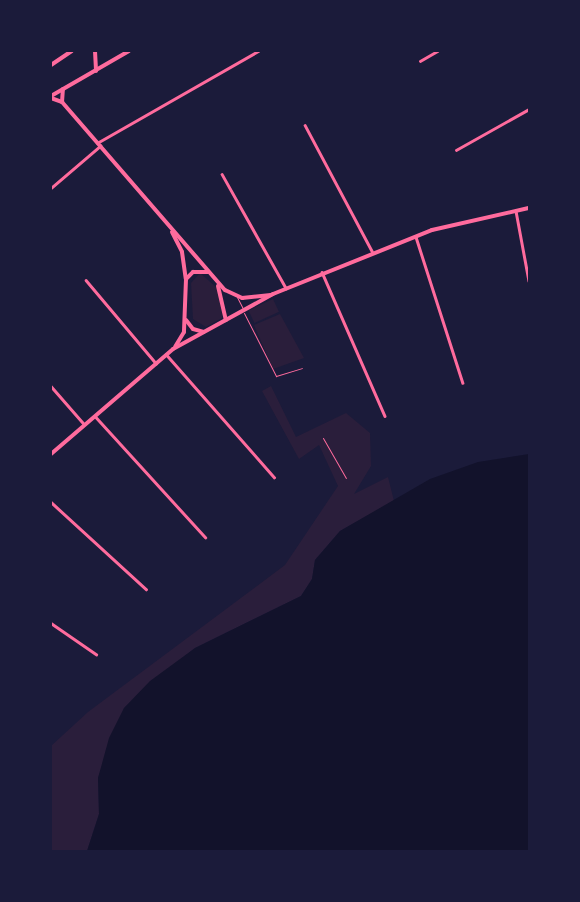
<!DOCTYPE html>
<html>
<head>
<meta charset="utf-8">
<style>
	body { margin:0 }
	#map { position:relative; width:580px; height:902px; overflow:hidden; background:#1b1b3a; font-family:Figtree,sans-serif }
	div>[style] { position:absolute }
	.green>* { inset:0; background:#2a1e3b; transform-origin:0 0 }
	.water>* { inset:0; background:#12122b }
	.path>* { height:1px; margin:-0.5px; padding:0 0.5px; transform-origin:0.5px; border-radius:0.5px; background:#ff6b9d }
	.service>* { height:1px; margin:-0.5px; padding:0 0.5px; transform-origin:0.5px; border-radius:0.5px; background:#ff6b9d }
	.minor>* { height:2.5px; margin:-1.25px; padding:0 1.25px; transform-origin:1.25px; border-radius:1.25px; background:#ff6b9d }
	.tertiary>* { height:4px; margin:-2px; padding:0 2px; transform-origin:2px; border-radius:2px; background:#ff6b9d }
	.secondary>* { height:4px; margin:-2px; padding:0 2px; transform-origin:2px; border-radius:2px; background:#ff6b9d }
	span { translate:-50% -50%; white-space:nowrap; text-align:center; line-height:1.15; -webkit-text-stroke:5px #1b1b3a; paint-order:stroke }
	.frame { position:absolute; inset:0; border:52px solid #1b1b3a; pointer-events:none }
</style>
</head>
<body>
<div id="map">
	<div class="green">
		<i style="clip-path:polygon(200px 273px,217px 288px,224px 308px,222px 318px,206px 327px,193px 319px,191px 283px)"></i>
		<i style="left:273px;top:299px;width:14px;height:27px;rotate:65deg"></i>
		<i style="clip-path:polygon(280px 314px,304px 358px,273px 369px,254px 325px)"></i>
		<i style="clip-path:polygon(271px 386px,296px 437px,346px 413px,370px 433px,371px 466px,354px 494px,388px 477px,394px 501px,340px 531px,315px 560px,312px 579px,301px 596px,195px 648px,124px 708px,98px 778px,99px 814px,87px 851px,51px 851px,51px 746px,88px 712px,285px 565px,338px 486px,319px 445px,299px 459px,262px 391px)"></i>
	</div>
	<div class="water">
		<i style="clip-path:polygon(529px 454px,529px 851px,87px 851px,99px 814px,98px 778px,109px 738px,124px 708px,150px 681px,195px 648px,301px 596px,312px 579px,315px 560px,340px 531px,430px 479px,478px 462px)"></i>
	</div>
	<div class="path">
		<i style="left:323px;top:438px;width:46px;rotate:60.1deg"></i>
	</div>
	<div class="service">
		<i style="left:237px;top:297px;width:13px;rotate:63deg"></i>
		<i style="left:244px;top:313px;width:71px;rotate:63.1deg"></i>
		<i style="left:276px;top:376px;width:27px;rotate:-17deg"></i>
	</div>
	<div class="minor">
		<i style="left:420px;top:61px;width:20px;rotate:-30deg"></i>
		<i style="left:305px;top:125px;width:143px;rotate:62deg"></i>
		<i style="left:97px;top:143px;width:185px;rotate:-29.7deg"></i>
		<i style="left:456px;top:150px;width:84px;rotate:-29.3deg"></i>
		<i style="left:222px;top:174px;width:131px;rotate:60.7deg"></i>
		<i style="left:51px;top:188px;width:65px;rotate:-40.6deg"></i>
		<i style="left:516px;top:211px;width:71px;rotate:79.5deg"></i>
		<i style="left:416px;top:237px;width:153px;rotate:72.2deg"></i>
		<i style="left:322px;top:272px;width:157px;rotate:66.4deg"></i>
		<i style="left:86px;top:280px;width:109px;rotate:49.9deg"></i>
		<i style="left:166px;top:354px;width:164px;rotate:48.7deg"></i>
		<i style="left:51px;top:386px;width:50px;rotate:49deg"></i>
		<i style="left:95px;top:416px;width:164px;rotate:47.7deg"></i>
		<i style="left:51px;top:502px;width:129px;rotate:42.5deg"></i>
		<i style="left:51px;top:623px;width:55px;rotate:34.6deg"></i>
	</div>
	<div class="tertiary">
		<i style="left:51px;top:98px;width:12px;rotate:20deg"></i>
		<i style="left:62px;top:102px;width:249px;rotate:49.1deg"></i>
		<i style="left:225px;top:290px;width:19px;rotate:25deg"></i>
		<i style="left:242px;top:298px;width:29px;rotate:-6deg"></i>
		<i style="left:62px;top:102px;width:13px;rotate:-86deg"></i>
		<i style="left:172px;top:232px;width:22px;rotate:63deg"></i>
		<i style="left:182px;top:252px;width:27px;rotate:82deg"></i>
		<i style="left:186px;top:279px;width:53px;rotate:92.2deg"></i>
		<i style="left:184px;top:332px;width:17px;rotate:121deg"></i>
		<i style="left:186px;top:279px;width:10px;rotate:-45deg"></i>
		<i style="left:193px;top:272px;width:15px"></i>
		<i style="left:218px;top:286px;width:35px;rotate:77deg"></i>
		<i style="left:186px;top:320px;width:11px;rotate:52deg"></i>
		<i style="left:193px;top:329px;width:11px;rotate:15deg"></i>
		<i style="left:51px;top:454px;width:161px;rotate:-40.7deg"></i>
		<i style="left:173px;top:349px;width:114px;rotate:-28.8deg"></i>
		<i style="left:273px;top:294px;width:171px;rotate:-21.9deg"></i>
		<i style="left:432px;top:230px;width:99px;rotate:-12.8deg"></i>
	</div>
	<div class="secondary">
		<i style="left:95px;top:51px;width:20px;rotate:87deg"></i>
		<i style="left:51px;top:65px;width:25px;rotate:-34deg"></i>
		<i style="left:51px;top:96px;width:90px;rotate:-30deg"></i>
	</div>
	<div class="frame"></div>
</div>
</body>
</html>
